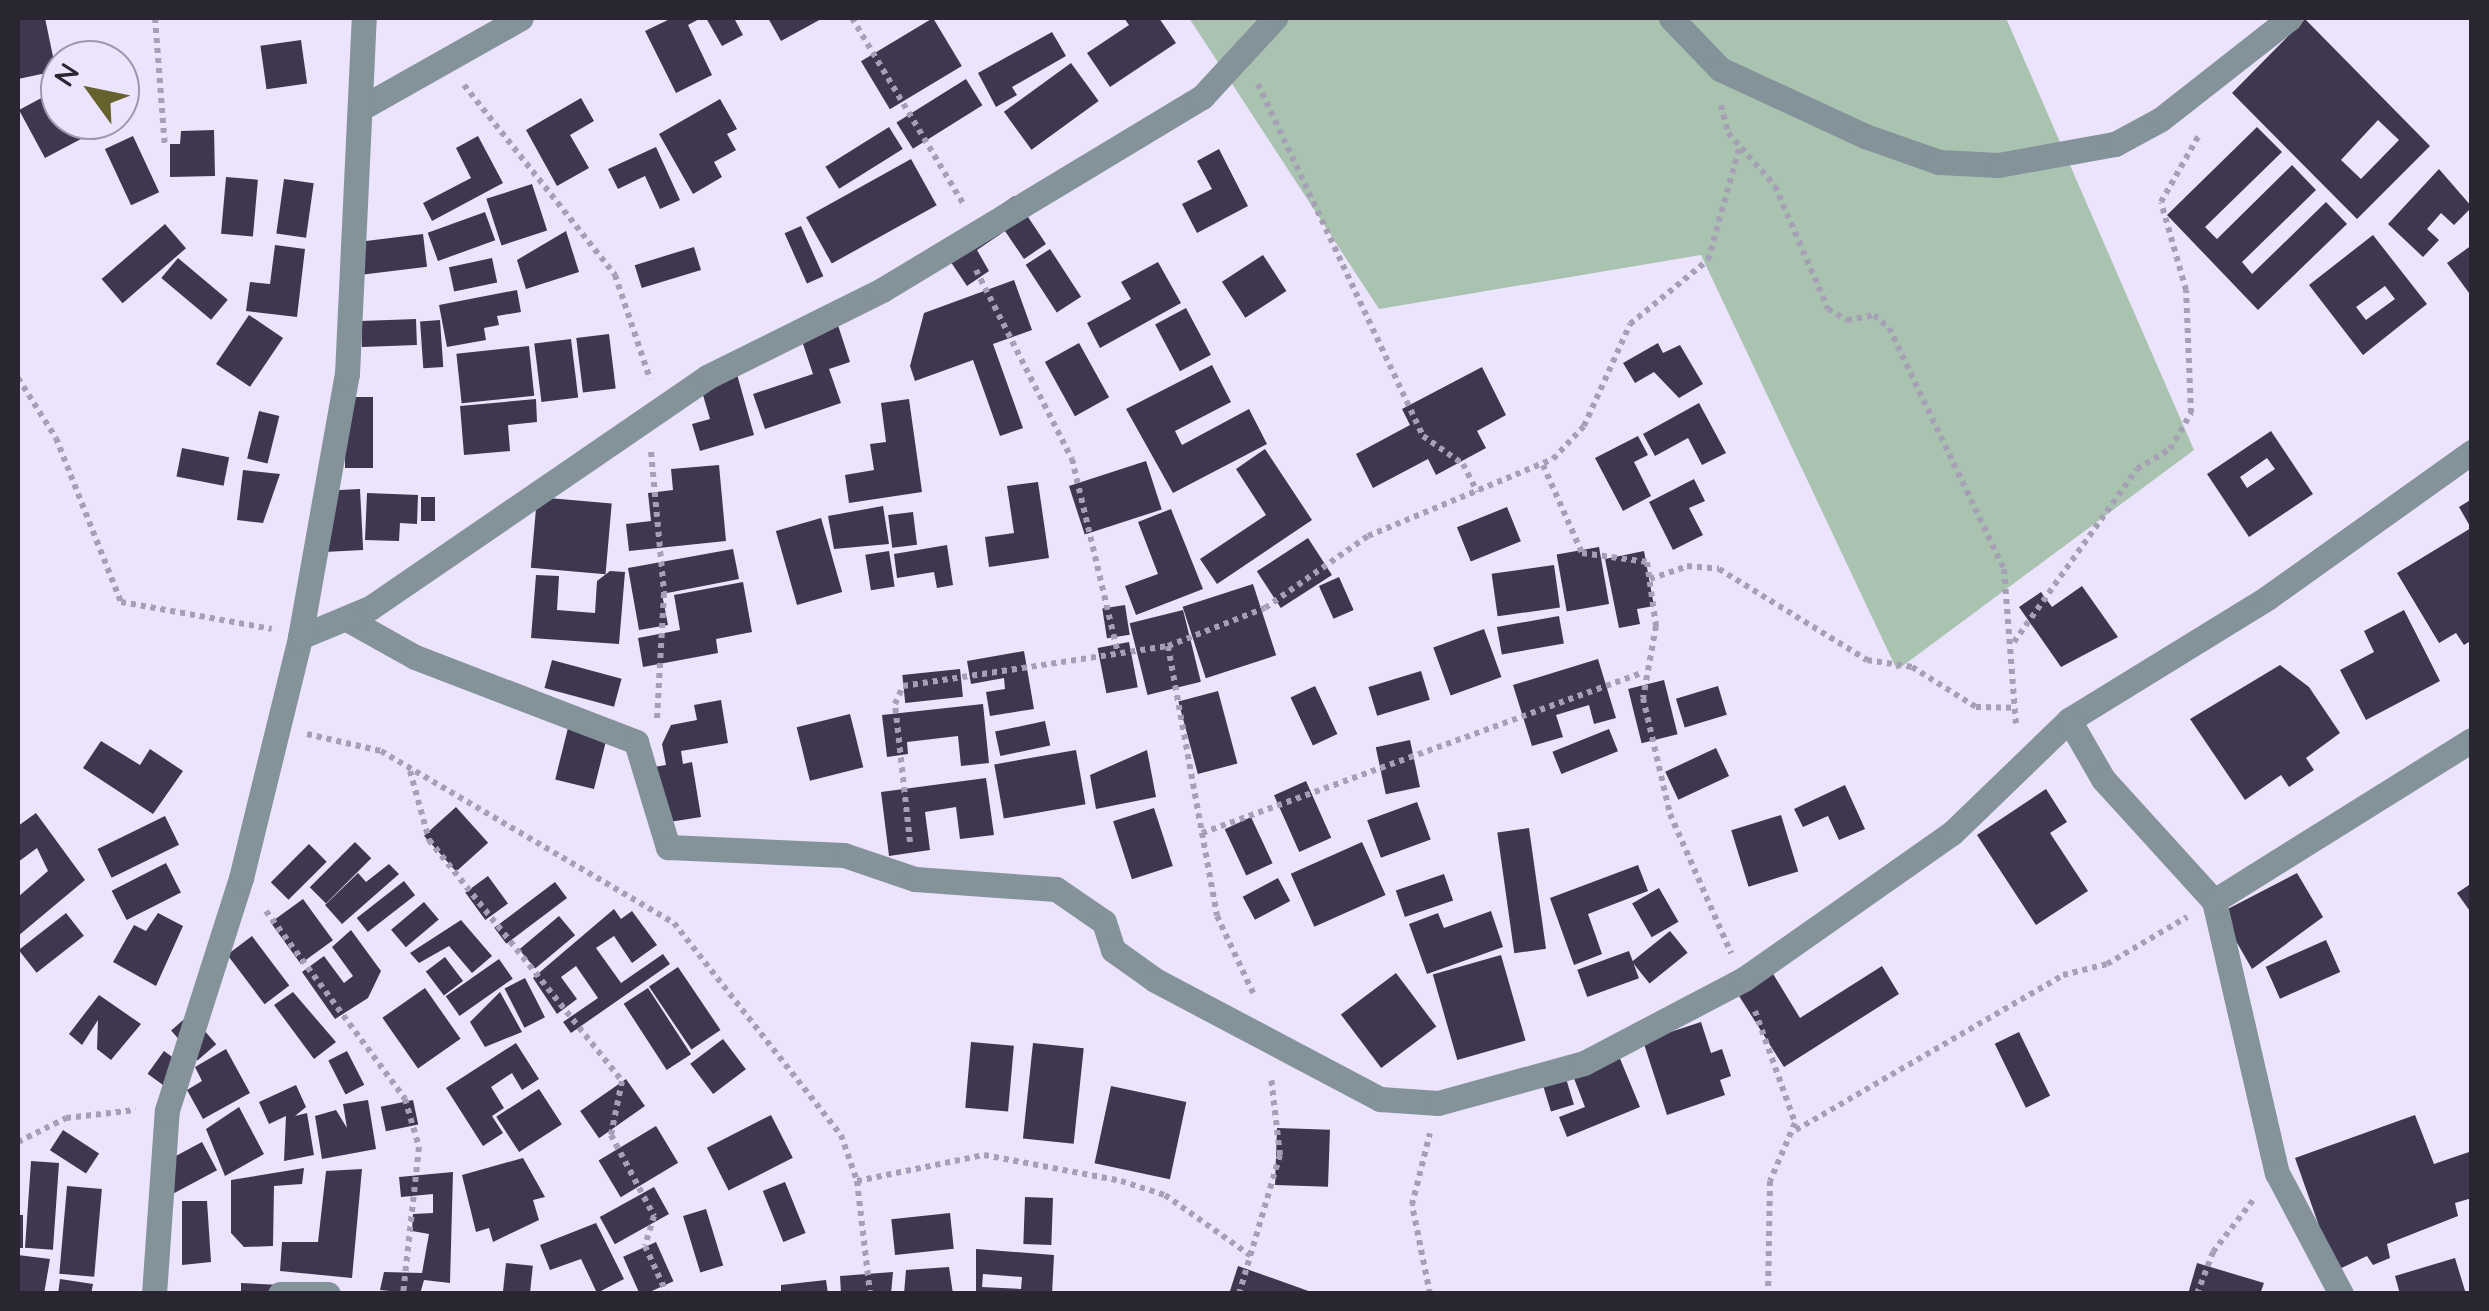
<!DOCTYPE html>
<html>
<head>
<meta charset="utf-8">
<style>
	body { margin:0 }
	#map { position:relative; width:2489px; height:1311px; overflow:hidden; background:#ece4fd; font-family:Quicksand,sans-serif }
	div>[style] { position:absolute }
	.green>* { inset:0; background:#aac2b0 }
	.building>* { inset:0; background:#3f374f; transform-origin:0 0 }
	.path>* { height:6px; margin-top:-3px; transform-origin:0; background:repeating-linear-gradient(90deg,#a6a0b4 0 5px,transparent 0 10px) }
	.minor>* { height:25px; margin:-12.5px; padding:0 12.5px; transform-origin:12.5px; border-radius:12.5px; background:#849299 }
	span { translate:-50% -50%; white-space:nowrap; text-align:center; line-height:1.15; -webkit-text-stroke:10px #ece4fd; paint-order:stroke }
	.frame { position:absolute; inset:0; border:20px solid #292631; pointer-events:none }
	.north { position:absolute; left:40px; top:40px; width:100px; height:100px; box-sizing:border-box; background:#ece4fd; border:2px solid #9e98ab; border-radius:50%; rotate:303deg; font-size:28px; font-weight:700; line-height:40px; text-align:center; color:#292631 }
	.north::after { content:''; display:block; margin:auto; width:35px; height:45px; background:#67612e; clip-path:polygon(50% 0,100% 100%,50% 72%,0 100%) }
</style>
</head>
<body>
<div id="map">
	<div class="green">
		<i style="clip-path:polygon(1189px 18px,2006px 18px,2194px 450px,1897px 670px,1701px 255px,1379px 309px)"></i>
	</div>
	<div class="building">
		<i style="clip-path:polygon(18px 18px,45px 18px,56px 71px,18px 79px)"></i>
		<i style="clip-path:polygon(672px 18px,701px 18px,688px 25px,712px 75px,676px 93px,645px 31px)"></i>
		<i style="clip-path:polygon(706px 18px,734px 18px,743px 35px,722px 46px)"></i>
		<i style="clip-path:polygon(768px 18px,823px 18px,781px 41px)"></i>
		<i style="left:933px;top:18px;width:56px;height:84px;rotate:59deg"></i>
		<i style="clip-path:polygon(1124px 18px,1159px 18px,1176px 43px,1110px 87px,1087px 53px,1129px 25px)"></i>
		<i style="clip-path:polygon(evenodd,2305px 19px,2430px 146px,2357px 219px,2232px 93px,2305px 19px,2378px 120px,2399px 140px,2361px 179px,2341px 160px,2378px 120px)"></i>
		<i style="clip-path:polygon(1052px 32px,1066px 56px,1012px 87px,1017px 95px,996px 107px,978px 73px)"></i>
		<i style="left:301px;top:40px;width:44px;height:41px;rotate:82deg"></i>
		<i style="left:1071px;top:63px;width:47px;height:83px;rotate:54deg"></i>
		<i style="left:966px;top:79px;width:31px;height:82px;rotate:58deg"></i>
		<i style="clip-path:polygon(60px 88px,60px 120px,93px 120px,98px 130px,45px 158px,19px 110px)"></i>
		<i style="clip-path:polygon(581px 98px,594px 121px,570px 135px,589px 168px,557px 186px,526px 130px)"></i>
		<i style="clip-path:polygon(720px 99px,737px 129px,727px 134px,736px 150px,714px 162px,722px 177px,693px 194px,659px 134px)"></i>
		<i style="left:889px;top:127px;width:26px;height:75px;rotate:58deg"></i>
		<i style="clip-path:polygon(2257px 127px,2282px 152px,2205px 227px,2217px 239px,2292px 165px,2316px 190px,2242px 262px,2252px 274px,2326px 202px,2347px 224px,2258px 310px,2167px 215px)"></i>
		<i style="clip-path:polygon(214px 130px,215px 176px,170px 177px,170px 144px,180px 144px,181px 131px)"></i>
		<i style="left:133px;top:136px;width:62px;height:31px;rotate:65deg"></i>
		<i style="clip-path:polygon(478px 136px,503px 183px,432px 221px,423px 203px,471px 178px,456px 148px)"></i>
		<i style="clip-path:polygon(656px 147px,680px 200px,660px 209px,645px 176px,618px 189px,608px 169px)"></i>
		<i style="clip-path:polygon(1219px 149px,1248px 206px,1197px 233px,1182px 204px,1212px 189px,1197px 161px)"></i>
		<i style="left:911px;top:159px;width:53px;height:120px;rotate:61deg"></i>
		<i style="clip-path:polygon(2439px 169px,2472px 207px,2454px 225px,2441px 213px,2427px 229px,2439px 240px,2423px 257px,2388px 224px)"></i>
		<i style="left:226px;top:177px;width:32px;height:57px;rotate:5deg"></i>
		<i style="left:284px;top:179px;width:30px;height:55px;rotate:8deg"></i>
		<i style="left:532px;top:184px;width:49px;height:48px;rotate:72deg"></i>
		<i style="clip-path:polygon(1014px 196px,1046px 244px,1024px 259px,1005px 231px,977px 250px,989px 271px,967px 286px,940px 246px)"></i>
		<i style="left:485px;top:212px;width:30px;height:61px;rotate:70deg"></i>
		<i style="left:165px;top:224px;width:32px;height:84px;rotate:49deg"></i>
		<i style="left:801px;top:226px;width:55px;height:18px;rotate:66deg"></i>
		<i style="clip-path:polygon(566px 231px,579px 272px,526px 289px,517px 260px)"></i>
		<i style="left:423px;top:234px;width:33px;height:74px;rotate:83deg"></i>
		<i style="clip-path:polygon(evenodd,2373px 235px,2427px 304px,2363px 355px,2309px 285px,2373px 235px,2385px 286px,2395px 299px,2366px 320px,2356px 307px,2385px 286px)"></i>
		<i style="clip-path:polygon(275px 245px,305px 249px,297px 317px,246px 311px,250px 282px,270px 284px)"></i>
		<i style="clip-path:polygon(2472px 245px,2472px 297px,2447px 263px)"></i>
		<i style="left:694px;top:247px;width:24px;height:62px;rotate:73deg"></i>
		<i style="left:1050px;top:249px;width:57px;height:29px;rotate:57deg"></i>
		<i style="left:1263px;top:255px;width:43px;height:49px;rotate:57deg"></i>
		<i style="left:178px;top:258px;width:65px;height:26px;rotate:40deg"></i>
		<i style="left:492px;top:258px;width:25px;height:44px;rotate:78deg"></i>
		<i style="clip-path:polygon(1158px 262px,1181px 303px,1100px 348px,1087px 323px,1131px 299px,1121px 282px)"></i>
		<i style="clip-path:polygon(1014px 280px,1032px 330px,993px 344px,1023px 428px,1000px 436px,973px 360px,915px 381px,910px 366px,924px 313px)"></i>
		<i style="clip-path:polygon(517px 290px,521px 312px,497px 316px,499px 325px,484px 328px,486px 340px,447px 347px,439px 305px)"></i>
		<i style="left:1186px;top:308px;width:53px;height:35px;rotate:62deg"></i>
		<i style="left:249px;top:315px;width:41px;height:59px;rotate:34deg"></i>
		<i style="clip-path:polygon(835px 316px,850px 362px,829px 369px,841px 403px,765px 429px,753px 394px,813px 374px,798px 329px)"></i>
		<i style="left:416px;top:319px;width:26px;height:55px;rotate:88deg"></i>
		<i style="left:440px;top:320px;width:47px;height:20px;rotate:86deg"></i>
		<i style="left:609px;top:334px;width:55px;height:33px;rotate:83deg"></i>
		<i style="left:571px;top:339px;width:59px;height:37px;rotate:83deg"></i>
		<i style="left:1079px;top:343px;width:62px;height:39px;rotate:61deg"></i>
		<i style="clip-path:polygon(1658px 343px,1663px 353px,1680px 345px,1703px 384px,1679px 398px,1654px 372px,1635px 383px,1623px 363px)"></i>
		<i style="left:529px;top:346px;width:50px;height:73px;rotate:84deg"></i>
		<i style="clip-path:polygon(1212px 365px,1231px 402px,1175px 431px,1182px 445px,1249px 409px,1267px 444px,1173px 493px,1126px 409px)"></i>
		<i style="clip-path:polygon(735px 367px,754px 435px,700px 451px,692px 424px,710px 419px,698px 378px)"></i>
		<i style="clip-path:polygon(1482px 367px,1506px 415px,1477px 431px,1486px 448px,1436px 475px,1428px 459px,1373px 488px,1356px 454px,1410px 425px,1402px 409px)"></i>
		<i style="left:345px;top:397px;width:28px;height:71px"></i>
		<i style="clip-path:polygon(536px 399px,537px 422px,508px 425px,510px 451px,464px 455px,460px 406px)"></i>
		<i style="clip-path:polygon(909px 399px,922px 492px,849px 503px,845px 475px,874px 470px,870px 444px,886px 442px,881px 403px)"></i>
		<i style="clip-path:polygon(1699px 403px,1726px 453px,1702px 465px,1688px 438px,1655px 456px,1643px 434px)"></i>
		<i style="left:259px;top:411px;width:21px;height:49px;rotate:14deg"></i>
		<i style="clip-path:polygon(evenodd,2271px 431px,2313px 494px,2249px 537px,2207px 474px,2271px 431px,2267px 458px,2275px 469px,2247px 488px,2240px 477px,2267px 458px)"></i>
		<i style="clip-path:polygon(1638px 436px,1648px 455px,1634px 462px,1651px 496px,1623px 511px,1595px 458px)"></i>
		<i style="left:182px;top:448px;width:48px;height:29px;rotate:11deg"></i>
		<i style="clip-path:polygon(1265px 449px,1312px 520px,1217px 584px,1200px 559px,1266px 515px,1236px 469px)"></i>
		<i style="left:1146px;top:461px;width:51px;height:81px;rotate:72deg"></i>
		<i style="clip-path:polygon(719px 465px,726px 541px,629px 551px,626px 524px,651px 521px,648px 493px,673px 490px,671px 469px)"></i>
		<i style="clip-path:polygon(243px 470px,280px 474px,263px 523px,237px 520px)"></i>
		<i style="clip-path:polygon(1694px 479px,1705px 501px,1689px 508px,1703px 535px,1673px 550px,1649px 502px)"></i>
		<i style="clip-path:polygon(1038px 482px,1049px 558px,989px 567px,985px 537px,1014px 533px,1007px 486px)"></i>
		<i style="left:360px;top:489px;width:61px;height:39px;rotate:87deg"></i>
		<i style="clip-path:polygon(367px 493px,418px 495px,417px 524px,400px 523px,399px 541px,365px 540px)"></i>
		<i style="left:421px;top:497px;width:14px;height:24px"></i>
		<i style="left:537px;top:497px;width:75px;height:71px;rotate:5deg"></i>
		<i style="clip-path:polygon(2472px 499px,2472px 640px,2464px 645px,2456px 633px,2439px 643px,2397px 573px,2471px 528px,2459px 507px)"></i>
		<i style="clip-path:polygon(883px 506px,889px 544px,834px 549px,828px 516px)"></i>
		<i style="left:1507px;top:507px;width:37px;height:54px;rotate:68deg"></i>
		<i style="clip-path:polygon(1171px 509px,1203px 589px,1136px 615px,1125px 586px,1158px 574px,1138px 522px)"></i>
		<i style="left:913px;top:512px;width:33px;height:25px;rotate:83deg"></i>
		<i style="left:821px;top:518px;width:77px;height:47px;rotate:74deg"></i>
		<i style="left:1308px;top:538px;width:44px;height:61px;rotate:57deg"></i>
		<i style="clip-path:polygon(947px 545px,953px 585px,937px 588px,934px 572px,897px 578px,894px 554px)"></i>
		<i style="left:1599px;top:547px;width:58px;height:43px;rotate:80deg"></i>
		<i style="clip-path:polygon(733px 549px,739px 579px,662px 594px,668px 625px,639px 630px,628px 568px)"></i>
		<i style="left:889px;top:551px;width:36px;height:24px;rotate:81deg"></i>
		<i style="clip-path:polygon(1644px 551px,1654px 606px,1637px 609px,1640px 624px,1619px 628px,1605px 559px)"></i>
		<i style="left:1554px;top:565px;width:43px;height:63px;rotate:82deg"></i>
		<i style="clip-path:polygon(610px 571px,625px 572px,619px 644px,531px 638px,536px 575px,559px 576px,557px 610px,595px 613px,597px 581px)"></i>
		<i style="left:1339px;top:577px;width:36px;height:22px;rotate:66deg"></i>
		<i style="clip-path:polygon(743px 582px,752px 632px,716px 639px,718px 653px,643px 667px,638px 638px,680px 630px,674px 595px)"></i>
		<i style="left:1253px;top:584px;width:75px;height:74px;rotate:72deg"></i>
		<i style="clip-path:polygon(2082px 586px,2118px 637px,2061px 667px,2019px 607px,2041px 592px,2052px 607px)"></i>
		<i style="left:1125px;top:605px;width:30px;height:23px;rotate:81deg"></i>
		<i style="left:1183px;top:610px;width:74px;height:55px;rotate:76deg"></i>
		<i style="clip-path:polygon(2404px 610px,2440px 681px,2366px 720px,2340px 670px,2374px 652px,2364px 631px)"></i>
		<i style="left:1559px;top:616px;width:28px;height:63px;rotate:80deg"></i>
		<i style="left:1484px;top:629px;width:51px;height:54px;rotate:70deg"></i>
		<i style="left:1129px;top:642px;width:46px;height:32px;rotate:79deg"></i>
		<i style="clip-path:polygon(1024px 651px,1034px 709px,990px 716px,986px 692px,1005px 689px,1004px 678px,971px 684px,967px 661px)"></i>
		<i style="clip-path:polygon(1598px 659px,1616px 718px,1594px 724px,1589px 705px,1556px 715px,1563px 737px,1532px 746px,1513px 685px)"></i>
		<i style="left:552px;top:660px;width:72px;height:29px;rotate:15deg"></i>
		<i style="clip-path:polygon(2280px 665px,2309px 687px,2340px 733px,2306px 758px,2314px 770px,2289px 787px,2281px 775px,2245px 800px,2190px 719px)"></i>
		<i style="left:960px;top:669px;width:28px;height:58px;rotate:84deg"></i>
		<i style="left:1421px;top:671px;width:30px;height:55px;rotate:73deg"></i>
		<i style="left:1664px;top:680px;width:56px;height:37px;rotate:76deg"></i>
		<i style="left:1315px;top:686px;width:53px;height:27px;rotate:65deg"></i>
		<i style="left:1718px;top:686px;width:30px;height:44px;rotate:73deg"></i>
		<i style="left:1218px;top:691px;width:75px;height:41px;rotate:75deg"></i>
		<i style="clip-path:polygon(721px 700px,728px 743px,681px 751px,683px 764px,692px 762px,701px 817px,650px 825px,641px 769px,666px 765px,662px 744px,671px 725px,697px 720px,694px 705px)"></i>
		<i style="clip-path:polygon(983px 704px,989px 763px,961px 766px,958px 736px,907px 742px,908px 754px,887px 757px,882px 715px)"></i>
		<i style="left:850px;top:714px;width:55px;height:55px;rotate:76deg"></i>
		<i style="left:1045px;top:721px;width:25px;height:51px;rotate:78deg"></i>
		<i style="left:568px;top:728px;width:40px;height:53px;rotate:14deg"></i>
		<i style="left:1609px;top:729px;width:24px;height:61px;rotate:68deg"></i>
		<i style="left:1410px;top:740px;width:48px;height:35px;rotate:78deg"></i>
		<i style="clip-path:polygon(101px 741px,140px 765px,150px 749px,183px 771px,153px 814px,83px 768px)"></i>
		<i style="left:1716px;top:748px;width:31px;height:56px;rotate:65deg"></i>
		<i style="left:1076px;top:750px;width:55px;height:83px;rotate:80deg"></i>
		<i style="clip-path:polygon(1147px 750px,1156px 797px,1096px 809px,1090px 775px)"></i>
		<i style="clip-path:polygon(986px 778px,994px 835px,960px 839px,956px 807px,925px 812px,930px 850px,889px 856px,881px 792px)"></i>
		<i style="left:1306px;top:781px;width:62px;height:35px;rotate:66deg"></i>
		<i style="clip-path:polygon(1845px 785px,1865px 829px,1839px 840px,1828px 816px,1803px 827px,1794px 809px)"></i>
		<i style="clip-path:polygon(2046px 789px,2067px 822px,2050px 833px,2088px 891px,2036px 925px,1977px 835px)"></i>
		<i style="left:1417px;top:802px;width:40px;height:53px;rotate:70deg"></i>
		<i style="left:456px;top:807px;width:48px;height:43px;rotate:48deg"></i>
		<i style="left:1154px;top:808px;width:61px;height:43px;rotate:72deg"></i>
		<i style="clip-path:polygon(36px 813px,85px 880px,18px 936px,18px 897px,48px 871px,37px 848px,18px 862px,18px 826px)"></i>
		<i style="left:1781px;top:815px;width:59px;height:52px;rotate:73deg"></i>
		<i style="left:165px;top:816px;width:32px;height:75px;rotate:64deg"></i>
		<i style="left:1251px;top:817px;width:51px;height:29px;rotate:65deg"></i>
		<i style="left:1529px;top:828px;width:122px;height:32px;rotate:82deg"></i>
		<i style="left:355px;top:842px;width:23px;height:64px;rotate:45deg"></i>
		<i style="left:1362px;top:842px;width:58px;height:78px;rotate:66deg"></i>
		<i style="left:309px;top:844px;width:25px;height:54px;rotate:45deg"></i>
		<i style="left:166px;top:863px;width:33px;height:61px;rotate:63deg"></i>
		<i style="clip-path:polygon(389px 864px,399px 874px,342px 924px,325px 905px,358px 873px,366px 882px)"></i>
		<i style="clip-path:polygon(1638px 865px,1648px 891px,1588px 914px,1602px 954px,1574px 965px,1550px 898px)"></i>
		<i style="clip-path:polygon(2297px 873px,2323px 917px,2252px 969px,2220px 913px)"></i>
		<i style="left:1444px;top:874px;width:28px;height:51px;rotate:71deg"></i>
		<i style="left:488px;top:876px;width:34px;height:28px;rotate:54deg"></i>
		<i style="left:1278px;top:878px;width:26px;height:40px;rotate:62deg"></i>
		<i style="left:404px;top:881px;width:18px;height:60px;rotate:52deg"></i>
		<i style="left:555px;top:882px;width:20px;height:76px;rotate:53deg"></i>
		<i style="clip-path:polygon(2472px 883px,2472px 914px,2457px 893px)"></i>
		<i style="left:1659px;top:888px;width:39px;height:31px;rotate:60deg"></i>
		<i style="left:303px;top:899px;width:51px;height:40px;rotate:54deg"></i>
		<i style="left:424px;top:902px;width:23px;height:43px;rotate:50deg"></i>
		<i style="clip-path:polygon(614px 909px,621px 919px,632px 911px,657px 945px,632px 963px,614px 936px,596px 948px,621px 983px,663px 954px,670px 964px,571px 1033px,563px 1022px,598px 998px,576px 966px,561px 977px,577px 999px,557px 1014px,533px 978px)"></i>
		<i style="clip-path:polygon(1491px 911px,1503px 947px,1427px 974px,1409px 924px,1438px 913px,1444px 928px)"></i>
		<i style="left:66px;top:913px;width:29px;height:60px;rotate:52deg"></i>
		<i style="clip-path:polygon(158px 913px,183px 926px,156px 986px,113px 962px,134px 925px,146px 931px)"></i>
		<i style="left:559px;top:916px;width:25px;height:52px;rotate:50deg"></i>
		<i style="clip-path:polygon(461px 920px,492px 956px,472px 973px,449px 946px,419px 963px,410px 953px)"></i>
		<i style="clip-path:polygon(351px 930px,381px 971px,368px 998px,335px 1019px,302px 972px,324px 956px,344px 983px,353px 976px,332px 947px)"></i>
		<i style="left:1670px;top:931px;width:28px;height:49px;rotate:51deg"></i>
		<i style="left:252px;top:936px;width:62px;height:31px;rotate:53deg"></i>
		<i style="left:2326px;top:940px;width:35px;height:66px;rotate:66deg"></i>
		<i style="left:1629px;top:951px;width:29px;height:55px;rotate:70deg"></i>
		<i style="left:1501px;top:955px;width:89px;height:71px;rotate:74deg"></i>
		<i style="clip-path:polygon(1762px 956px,1800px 1018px,1882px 966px,1899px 994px,1784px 1067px,1727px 977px)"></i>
		<i style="left:445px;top:957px;width:30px;height:24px;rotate:53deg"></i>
		<i style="left:499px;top:959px;width:24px;height:65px;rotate:55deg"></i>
		<i style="left:678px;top:967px;width:76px;height:35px;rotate:56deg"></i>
		<i style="left:1396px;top:973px;width:67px;height:69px;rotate:53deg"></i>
		<i style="left:525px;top:978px;width:44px;height:23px;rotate:63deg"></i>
		<i style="left:425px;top:988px;width:62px;height:52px;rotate:55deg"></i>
		<i style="left:648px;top:988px;width:79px;height:29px;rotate:57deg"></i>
		<i style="clip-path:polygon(293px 992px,336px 1042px,314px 1059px,274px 1005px)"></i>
		<i style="clip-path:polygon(500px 992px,522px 1032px,485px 1047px,470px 1022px)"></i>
		<i style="clip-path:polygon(99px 995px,141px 1024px,111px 1060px,97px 1049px,98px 1020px,82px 1045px,69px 1034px)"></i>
		<i style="left:190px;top:1014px;width:40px;height:25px;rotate:49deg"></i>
		<i style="clip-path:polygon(1701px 1022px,1711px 1053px,1722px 1049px,1731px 1076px,1720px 1080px,1725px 1095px,1667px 1115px,1643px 1041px)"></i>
		<i style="left:2019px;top:1032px;width:71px;height:27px;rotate:64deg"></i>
		<i style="left:723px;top:1039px;width:38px;height:41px;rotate:53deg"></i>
		<i style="left:971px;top:1042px;width:43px;height:66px;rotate:5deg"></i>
		<i style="clip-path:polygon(516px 1043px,539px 1079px,522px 1090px,512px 1073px,491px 1087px,504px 1108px,492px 1116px,503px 1133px,483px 1146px,446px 1088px)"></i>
		<i style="left:1033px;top:1043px;width:51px;height:96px;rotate:6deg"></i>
		<i style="clip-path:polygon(226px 1049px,250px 1093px,203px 1119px,187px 1090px,202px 1081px,195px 1067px)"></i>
		<i style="clip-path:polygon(1616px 1049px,1640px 1107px,1567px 1137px,1559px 1117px,1585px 1107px,1570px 1068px)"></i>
		<i style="left:164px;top:1051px;width:34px;height:28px;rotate:36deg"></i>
		<i style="left:347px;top:1051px;width:38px;height:21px;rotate:63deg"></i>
		<i style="left:1564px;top:1072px;width:34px;height:24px;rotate:73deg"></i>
		<i style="left:626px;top:1079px;width:33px;height:56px;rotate:55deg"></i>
		<i style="clip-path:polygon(296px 1085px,306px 1107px,295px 1116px,307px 1113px,314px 1155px,284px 1161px,286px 1116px,269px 1124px,259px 1102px)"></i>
		<i style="left:1111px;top:1086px;width:77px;height:79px;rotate:12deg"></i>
		<i style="left:539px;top:1089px;width:42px;height:51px;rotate:57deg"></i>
		<i style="clip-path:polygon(368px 1100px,376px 1149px,322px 1159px,315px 1116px,336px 1110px,347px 1128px,343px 1104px)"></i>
		<i style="left:413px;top:1100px;width:25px;height:33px;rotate:78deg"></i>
		<i style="clip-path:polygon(239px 1107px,264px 1154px,225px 1176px,206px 1129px)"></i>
		<i style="left:771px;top:1115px;width:48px;height:72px;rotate:63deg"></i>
		<i style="clip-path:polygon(2415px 1115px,2434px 1164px,2472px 1151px,2472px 1198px,2455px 1203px,2458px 1216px,2387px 1244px,2390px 1258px,2373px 1265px,2367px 1256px,2335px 1271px,2295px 1158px)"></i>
		<i style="left:656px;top:1126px;width:43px;height:67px;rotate:59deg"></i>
		<i style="left:1277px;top:1128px;width:53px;height:57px;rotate:2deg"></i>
		<i style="left:63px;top:1130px;width:43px;height:24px;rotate:33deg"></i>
		<i style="left:202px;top:1142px;width:32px;height:52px;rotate:62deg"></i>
		<i style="clip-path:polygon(523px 1158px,545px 1197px,533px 1200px,539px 1220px,493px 1242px,489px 1228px,476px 1232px,462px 1175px)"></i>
		<i style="left:59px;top:1163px;width:87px;height:28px;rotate:94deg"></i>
		<i style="clip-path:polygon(304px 1168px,302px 1184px,274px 1186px,273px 1246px,244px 1247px,231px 1233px,231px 1180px)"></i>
		<i style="clip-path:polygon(362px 1169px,352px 1278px,280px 1271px,282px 1242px,318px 1242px,326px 1171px)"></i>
		<i style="clip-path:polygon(453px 1172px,450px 1283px,424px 1280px,420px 1294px,380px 1290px,384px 1272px,422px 1273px,429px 1234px,412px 1231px,413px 1214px,433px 1213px,433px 1194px,401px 1197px,399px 1177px)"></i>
		<i style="left:785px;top:1182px;width:55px;height:24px;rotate:68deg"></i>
		<i style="left:67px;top:1186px;width:35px;height:88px;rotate:5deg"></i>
		<i style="left:654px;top:1187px;width:31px;height:62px;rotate:61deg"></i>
		<i style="left:1025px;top:1197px;width:28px;height:47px;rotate:2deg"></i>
		<i style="clip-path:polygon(182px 1201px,207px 1201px,211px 1262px,182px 1265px)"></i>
		<i style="left:706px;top:1209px;width:59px;height:24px;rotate:73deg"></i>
		<i style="left:950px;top:1213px;width:36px;height:59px;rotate:84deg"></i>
		<i style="left:18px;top:1215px;width:5px;height:33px"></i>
		<i style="clip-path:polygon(596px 1223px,624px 1279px,597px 1293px,581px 1259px,550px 1270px,540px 1245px)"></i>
		<i style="left:656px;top:1242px;width:43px;height:36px;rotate:66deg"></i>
		<i style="clip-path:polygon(evenodd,976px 1249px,1054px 1255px,1052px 1294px,976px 1294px,976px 1249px,983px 1274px,1022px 1277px,1021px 1289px,982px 1287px,983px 1274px)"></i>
		<i style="clip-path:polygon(18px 1255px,50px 1259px,44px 1294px,18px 1294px)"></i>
		<i style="clip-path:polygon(2455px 1258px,2466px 1294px,2400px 1294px,2395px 1276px)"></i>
		<i style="left:506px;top:1263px;width:27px;height:31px;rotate:6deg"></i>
		<i style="clip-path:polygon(2197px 1263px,2264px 1283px,2260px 1294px,2188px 1294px)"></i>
		<i style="clip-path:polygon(1238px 1266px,1314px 1293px,1314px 1294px,1229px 1294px)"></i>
		<i style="clip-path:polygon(949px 1267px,953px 1294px,904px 1294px,906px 1270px)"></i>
		<i style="clip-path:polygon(893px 1272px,891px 1294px,841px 1294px,840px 1276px)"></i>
		<i style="clip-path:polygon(60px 1279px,93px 1284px,91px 1294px,58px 1294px)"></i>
		<i style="clip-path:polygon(826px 1280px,828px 1294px,781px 1294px,781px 1285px)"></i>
		<i style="clip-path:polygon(241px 1283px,303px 1286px,303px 1294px,241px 1294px)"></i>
	</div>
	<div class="path">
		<i style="left:155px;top:18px;width:129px;rotate:85.6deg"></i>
		<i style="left:852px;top:18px;width:218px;rotate:59.1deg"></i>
		<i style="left:1258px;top:84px;width:389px;rotate:64.9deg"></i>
		<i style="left:1423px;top:436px;width:49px;rotate:35deg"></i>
		<i style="left:1463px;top:464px;width:31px;rotate:63deg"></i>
		<i style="left:464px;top:85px;width:243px;rotate:51.5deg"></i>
		<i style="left:615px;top:275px;width:110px;rotate:71.4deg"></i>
		<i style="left:1721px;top:105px;width:29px;rotate:76deg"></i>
		<i style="left:1728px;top:133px;width:71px;rotate:48.4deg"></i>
		<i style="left:1775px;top:186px;width:134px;rotate:66.7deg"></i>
		<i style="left:1828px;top:309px;width:22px;rotate:30deg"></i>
		<i style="left:1847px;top:320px;width:27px;rotate:-10deg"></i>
		<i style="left:1874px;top:315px;width:20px;rotate:41deg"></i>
		<i style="left:1889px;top:328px;width:267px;rotate:64.5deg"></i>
		<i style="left:2004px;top:569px;width:155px;rotate:85.6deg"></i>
		<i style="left:976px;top:270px;width:212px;rotate:63.1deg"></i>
		<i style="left:1072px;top:459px;width:200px;rotate:76.7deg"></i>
		<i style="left:18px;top:378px;width:71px;rotate:57.7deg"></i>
		<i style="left:56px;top:438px;width:176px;rotate:68.4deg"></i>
		<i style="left:121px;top:602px;width:153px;rotate:10.1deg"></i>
		<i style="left:651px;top:452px;width:142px;rotate:84.7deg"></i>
		<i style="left:664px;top:593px;width:126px;rotate:93.2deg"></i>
		<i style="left:1543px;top:465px;width:96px;rotate:66.1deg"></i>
		<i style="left:1582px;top:553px;width:66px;rotate:7.9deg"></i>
		<i style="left:1647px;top:562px;width:65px;rotate:82deg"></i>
		<i style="left:1656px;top:626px;width:73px;rotate:100.2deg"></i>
		<i style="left:1643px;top:698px;width:119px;rotate:76.9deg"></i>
		<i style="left:1670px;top:814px;width:152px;rotate:66.3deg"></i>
		<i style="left:1650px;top:579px;width:39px;rotate:-19deg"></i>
		<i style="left:1687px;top:566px;width:32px;rotate:5deg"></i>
		<i style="left:1719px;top:569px;width:174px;rotate:31.6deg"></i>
		<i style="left:1867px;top:660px;width:46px;rotate:8.8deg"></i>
		<i style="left:1912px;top:667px;width:75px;rotate:32deg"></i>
		<i style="left:1976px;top:707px;width:39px;rotate:1deg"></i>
		<i style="left:2014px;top:642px;width:212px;rotate:-54.6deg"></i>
		<i style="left:2137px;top:469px;width:39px;rotate:-31deg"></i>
		<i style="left:2170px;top:449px;width:42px;rotate:-59.7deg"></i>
		<i style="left:2191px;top:413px;width:123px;rotate:-92.3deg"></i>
		<i style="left:2186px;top:290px;width:91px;rotate:-105.9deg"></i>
		<i style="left:2161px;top:202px;width:77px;rotate:-60.4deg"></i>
		<i style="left:1168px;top:646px;width:274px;rotate:79.7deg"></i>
		<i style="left:1217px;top:916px;width:87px;rotate:64.9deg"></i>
		<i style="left:307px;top:734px;width:76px;rotate:12.9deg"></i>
		<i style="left:381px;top:751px;width:340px;rotate:30.4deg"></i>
		<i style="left:674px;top:923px;width:270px;rotate:51.8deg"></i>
		<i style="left:841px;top:1135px;width:49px;rotate:70.8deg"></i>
		<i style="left:857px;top:1181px;width:114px;rotate:83.4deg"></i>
		<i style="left:410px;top:771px;width:72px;rotate:74.6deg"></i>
		<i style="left:429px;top:840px;width:309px;rotate:51.3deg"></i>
		<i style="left:622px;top:1081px;width:55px;rotate:101.5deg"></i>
		<i style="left:611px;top:1135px;width:92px;rotate:62deg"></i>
		<i style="left:654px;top:1216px;width:31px;rotate:107deg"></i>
		<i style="left:645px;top:1246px;width:53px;rotate:65.4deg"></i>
		<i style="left:1202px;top:833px;width:468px;rotate:-20deg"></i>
		<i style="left:910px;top:842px;width:139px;rotate:-96.2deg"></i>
		<i style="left:895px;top:704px;width:20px;rotate:-66deg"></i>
		<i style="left:903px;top:686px;width:268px;rotate:-8.6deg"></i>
		<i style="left:1168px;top:646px;width:104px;rotate:-21.4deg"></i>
		<i style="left:1265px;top:608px;width:126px;rotate:-35deg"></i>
		<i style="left:1368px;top:536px;width:200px;rotate:-22.6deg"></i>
		<i style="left:1553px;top:459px;width:45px;rotate:-46.8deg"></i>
		<i style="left:1584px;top:426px;width:112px;rotate:-65.7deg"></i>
		<i style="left:1630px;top:324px;width:101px;rotate:-39.4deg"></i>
		<i style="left:1708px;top:260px;width:115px;rotate:-74.4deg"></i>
		<i style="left:266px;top:911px;width:234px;rotate:53.5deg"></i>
		<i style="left:405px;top:1099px;width:50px;rotate:73.7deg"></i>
		<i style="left:419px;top:1147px;width:148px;rotate:96.2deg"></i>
		<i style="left:1755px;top:1011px;width:119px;rotate:70.3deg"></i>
		<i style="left:1795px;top:1123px;width:63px;rotate:113.3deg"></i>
		<i style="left:1770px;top:1181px;width:113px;rotate:91deg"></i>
		<i style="left:1796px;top:1130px;width:309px;rotate:-30.1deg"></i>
		<i style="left:2063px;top:975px;width:45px;rotate:-14deg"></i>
		<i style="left:2107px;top:964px;width:93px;rotate:-30.4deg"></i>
		<i style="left:18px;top:1142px;width:54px;rotate:-26.6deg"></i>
		<i style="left:66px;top:1118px;width:70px;rotate:-6.5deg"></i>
		<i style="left:857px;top:1181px;width:130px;rotate:-11.6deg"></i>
		<i style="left:984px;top:1155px;width:139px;rotate:10.7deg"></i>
		<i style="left:1121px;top:1181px;width:46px;rotate:17.7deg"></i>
		<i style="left:1165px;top:1195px;width:105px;rotate:35.3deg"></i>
		<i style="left:1239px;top:1294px;width:145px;rotate:-73.6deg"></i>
		<i style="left:1280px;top:1155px;width:79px;rotate:-96.6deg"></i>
		<i style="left:1430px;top:1294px;width:91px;rotate:-101.4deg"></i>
		<i style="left:1412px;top:1205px;width:74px;rotate:-76deg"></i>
		<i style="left:2197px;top:1294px;width:45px;rotate:-69.1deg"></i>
		<i style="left:2213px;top:1252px;width:66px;rotate:-52.4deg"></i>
	</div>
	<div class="minor">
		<i style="left:1671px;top:18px;width:71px;rotate:46.1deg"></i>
		<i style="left:1720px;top:69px;width:160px;rotate:24.8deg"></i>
		<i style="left:1865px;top:136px;width:78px;rotate:19.4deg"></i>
		<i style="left:1939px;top:162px;width:59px;rotate:2.9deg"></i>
		<i style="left:1998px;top:165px;width:119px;rotate:-10.2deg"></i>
		<i style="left:2115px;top:144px;width:52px;rotate:-28.5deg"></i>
		<i style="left:2161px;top:119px;width:164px;rotate:-38.1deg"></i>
		<i style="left:363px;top:107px;width:181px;rotate:-29.4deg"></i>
		<i style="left:347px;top:619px;width:78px;rotate:29.2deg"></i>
		<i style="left:415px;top:657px;width:237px;rotate:21deg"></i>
		<i style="left:636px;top:742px;width:110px;rotate:73.1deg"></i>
		<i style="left:668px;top:847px;width:176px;rotate:2.6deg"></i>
		<i style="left:844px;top:855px;width:75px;rotate:18.7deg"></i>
		<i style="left:915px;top:879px;width:141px;rotate:4.1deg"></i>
		<i style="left:1056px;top:889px;width:58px;rotate:34.5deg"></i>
		<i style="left:1104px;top:922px;width:29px;rotate:72deg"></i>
		<i style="left:1113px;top:950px;width:52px;rotate:35.5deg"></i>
		<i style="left:1155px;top:980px;width:255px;rotate:27.9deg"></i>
		<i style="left:1380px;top:1099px;width:58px;rotate:3.9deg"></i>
		<i style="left:1438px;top:1103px;width:151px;rotate:-15.3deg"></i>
		<i style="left:1584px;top:1063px;width:181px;rotate:-27.7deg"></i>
		<i style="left:1744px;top:979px;width:254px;rotate:-35.1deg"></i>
		<i style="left:1952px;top:833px;width:163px;rotate:-44deg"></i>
		<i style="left:2069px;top:720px;width:233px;rotate:-31.6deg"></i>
		<i style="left:2267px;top:598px;width:252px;rotate:-35.5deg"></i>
		<i style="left:300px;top:637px;width:76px;rotate:-22.5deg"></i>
		<i style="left:370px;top:608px;width:409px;rotate:-34.4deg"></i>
		<i style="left:707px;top:377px;width:195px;rotate:-26.4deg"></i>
		<i style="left:882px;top:290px;width:374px;rotate:-31.1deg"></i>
		<i style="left:1202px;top:97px;width:108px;rotate:-47.3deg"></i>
		<i style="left:2069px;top:720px;width:68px;rotate:60deg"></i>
		<i style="left:2103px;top:779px;width:165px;rotate:47.7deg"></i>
		<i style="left:2214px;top:901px;width:279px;rotate:77deg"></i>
		<i style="left:2277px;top:1173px;width:137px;rotate:62.1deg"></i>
		<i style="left:2214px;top:901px;width:304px;rotate:-32deg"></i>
		<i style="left:154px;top:1294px;width:184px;rotate:-86deg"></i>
		<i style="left:167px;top:1110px;width:244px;rotate:-72.3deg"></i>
		<i style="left:241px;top:878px;width:248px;rotate:-76.2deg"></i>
		<i style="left:300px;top:637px;width:267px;rotate:-79.9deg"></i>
		<i style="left:347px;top:374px;width:356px;rotate:-87.3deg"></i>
		<i style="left:280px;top:1294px;width:48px"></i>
	</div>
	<div class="frame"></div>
	<div class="north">N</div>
</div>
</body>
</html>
